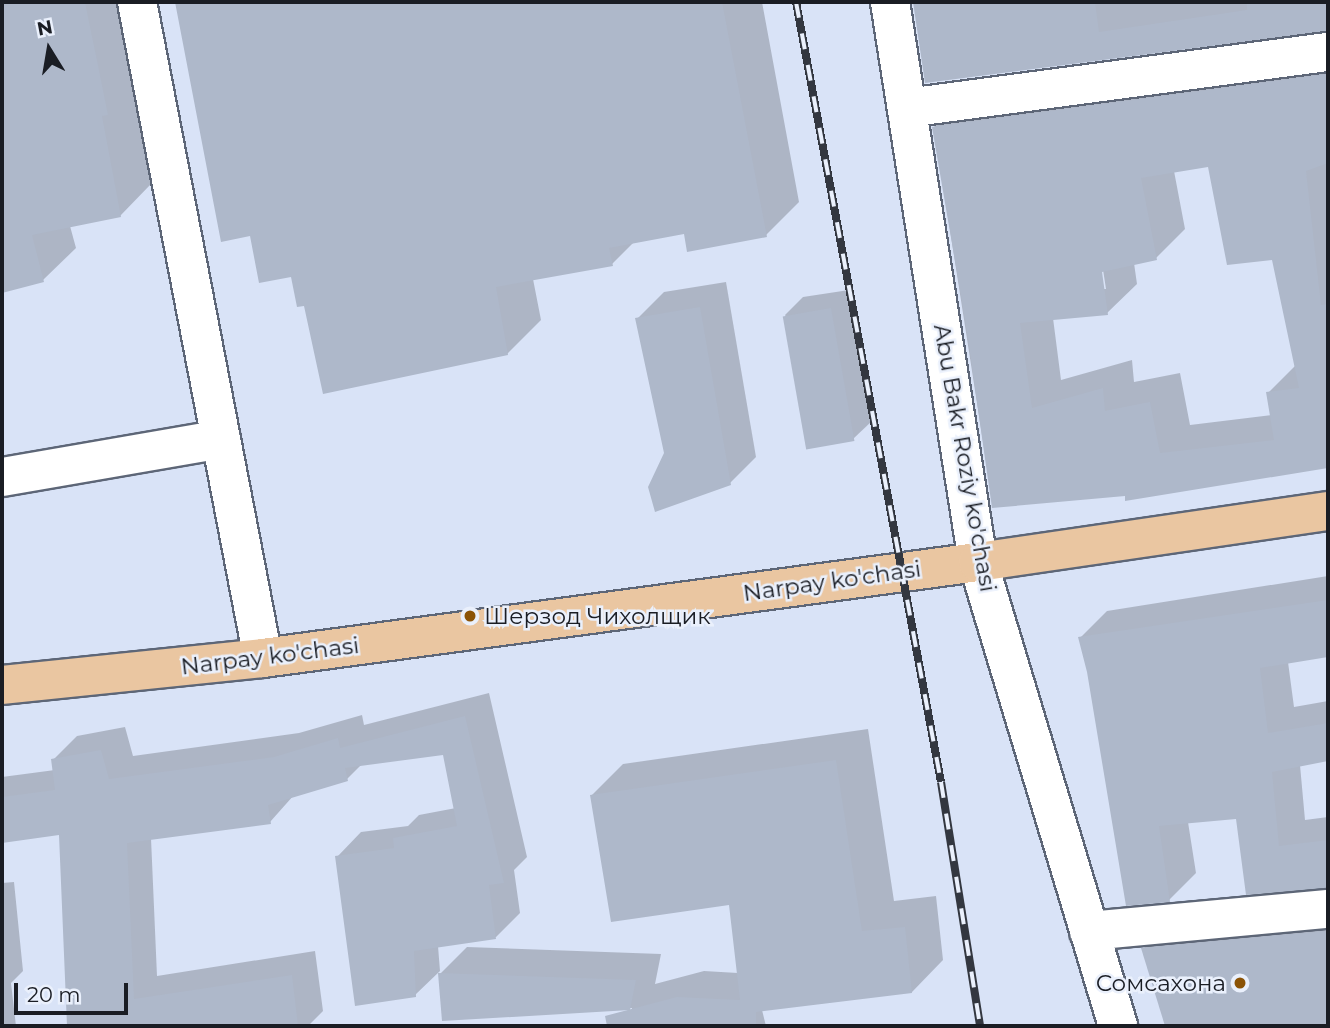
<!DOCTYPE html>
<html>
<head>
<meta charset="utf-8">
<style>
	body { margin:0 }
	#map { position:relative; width:1330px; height:1028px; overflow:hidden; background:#d9e3f7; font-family:Montserrat,sans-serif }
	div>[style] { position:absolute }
	.shadow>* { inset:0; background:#0003 }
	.building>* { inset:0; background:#aeb8ca; transform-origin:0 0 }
	.roads { filter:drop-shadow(2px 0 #5d6677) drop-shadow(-2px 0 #5d6677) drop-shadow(0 2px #5d6677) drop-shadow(0 -2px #5d6677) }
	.minor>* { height:38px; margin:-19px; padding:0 19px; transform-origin:19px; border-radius:19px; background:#fff }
	.major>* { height:38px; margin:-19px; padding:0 19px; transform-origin:19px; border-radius:19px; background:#eac6a1 }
	.rail>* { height:8px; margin-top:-4px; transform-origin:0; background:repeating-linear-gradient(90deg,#eaf0fc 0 16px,#333740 0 32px); box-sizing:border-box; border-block:2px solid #333740 }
	.dots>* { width:19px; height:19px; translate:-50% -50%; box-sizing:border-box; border:4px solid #eaf0fc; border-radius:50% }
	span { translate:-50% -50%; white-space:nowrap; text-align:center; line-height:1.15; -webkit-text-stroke:5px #eaf0fc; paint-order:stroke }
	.street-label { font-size:23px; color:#1a1d24 }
	.poi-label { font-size:23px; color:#1a1d24 }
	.left { translate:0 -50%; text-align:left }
	.right { translate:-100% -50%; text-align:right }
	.frame { position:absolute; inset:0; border:4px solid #1a1d24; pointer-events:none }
	.north { position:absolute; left:14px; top:14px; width:70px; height:70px; -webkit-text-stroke:5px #eaf0fc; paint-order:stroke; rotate:349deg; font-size:19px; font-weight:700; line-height:28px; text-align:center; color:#1a1d24 }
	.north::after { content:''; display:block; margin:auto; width:24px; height:32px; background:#1a1d24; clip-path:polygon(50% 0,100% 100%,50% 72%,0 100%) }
	.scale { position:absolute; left:14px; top:983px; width:114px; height:32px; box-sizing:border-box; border:4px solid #1a1d24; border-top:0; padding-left:9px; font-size:21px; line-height:24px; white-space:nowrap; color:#1a1d24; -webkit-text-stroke:5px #eaf0fc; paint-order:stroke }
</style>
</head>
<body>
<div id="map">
	<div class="shadow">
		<i style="clip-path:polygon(2px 2px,123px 2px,152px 183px,120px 216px,70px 226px,76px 248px,43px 280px,2px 291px,2px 181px,11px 178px,2px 134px)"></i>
		<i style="clip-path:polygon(177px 2px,762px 2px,799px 202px,766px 235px,685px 232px,635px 241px,612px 264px,533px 279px,541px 320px,507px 354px,306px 304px,293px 275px,251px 234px,222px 240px)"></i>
		<i style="clip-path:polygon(915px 2px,1328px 2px,1328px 29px,927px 82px)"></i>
		<i style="clip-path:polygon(evenodd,1328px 49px,1328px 466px,1127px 499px,1126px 494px,993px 506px,934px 127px,963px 98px,1328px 49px,1209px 165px,1273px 259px,1296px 365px,1268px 393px,1272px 415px,1190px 425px,1180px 373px,1134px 382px,1132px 360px,1061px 380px,1053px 318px,1107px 313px,1137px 284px,1134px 263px,1156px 258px,1185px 229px,1174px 171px,1209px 165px,1328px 49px,1099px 263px,1102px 263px,1106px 289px,1103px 289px,1099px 263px)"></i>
		<i style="clip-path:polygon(726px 282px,756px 457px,730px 483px,665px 453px,637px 319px,664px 292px)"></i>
		<i style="clip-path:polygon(849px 290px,872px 421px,853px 439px,785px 315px,803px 297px)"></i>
		<i style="clip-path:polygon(1328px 576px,1328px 655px,1288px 662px,1294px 707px,1328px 701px,1328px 759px,1300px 765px,1305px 820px,1328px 817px,1328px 886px,1238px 818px,1188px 822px,1196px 873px,1169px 900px,1089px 672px,1080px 638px,1107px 611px)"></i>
		<i style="clip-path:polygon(489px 693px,527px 857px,514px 870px,520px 913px,496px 937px,438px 946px,440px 971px,415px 995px,337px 857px,361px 832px,408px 826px,419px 815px,456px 808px,445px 753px,362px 764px,347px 779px,294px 795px,270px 822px,151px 838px,157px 976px,315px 951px,323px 1011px,308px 1026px,68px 1026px,61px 833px,2px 842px,2px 777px,55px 770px,53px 760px,77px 736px,125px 727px,133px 756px,299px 733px,362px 715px,364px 725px)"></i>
		<i style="clip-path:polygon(868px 729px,894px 901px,936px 896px,943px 960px,912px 992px,762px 1010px,766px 1026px,630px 1026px,632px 1008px,443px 1019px,440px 974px,467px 947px,661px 954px,655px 984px,704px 971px,738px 973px,730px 903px,591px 796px,623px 764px)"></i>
		<i style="clip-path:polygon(14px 882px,23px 971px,11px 983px,16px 1026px,2px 1026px,2px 883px)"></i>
		<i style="clip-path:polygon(1328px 907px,1328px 1026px,1167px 1026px,1143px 949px,1170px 922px)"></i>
	</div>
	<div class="building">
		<i style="clip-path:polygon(2px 2px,85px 2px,108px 115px,102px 116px,121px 217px,32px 235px,44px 282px,2px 293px)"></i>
		<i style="clip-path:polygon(175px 2px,722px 2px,767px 237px,687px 252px,684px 234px,609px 248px,613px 266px,496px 287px,508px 355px,323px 394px,304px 306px,297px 307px,291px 277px,259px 283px,250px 236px,221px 242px)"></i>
		<i style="clip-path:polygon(913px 2px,1095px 2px,1099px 32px,1247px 10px,1247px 2px,1328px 2px,1328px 31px,925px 83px)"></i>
		<i style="clip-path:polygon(evenodd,1328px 74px,1328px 163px,1306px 171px,1321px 305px,1328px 304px,1328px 468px,1125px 501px,1125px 496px,992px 508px,967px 331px,932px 127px,1328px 74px,1208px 167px,1227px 265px,1272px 260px,1299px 388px,1266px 392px,1274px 440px,1160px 453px,1150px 402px,1105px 411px,1103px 388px,1032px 408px,1020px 323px,1108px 315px,1102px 272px,1157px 260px,1141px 178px,1208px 167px)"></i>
		<i style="clip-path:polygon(700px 307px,731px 485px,655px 512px,648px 487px,664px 453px,635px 318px)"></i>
		<i style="left:831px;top:308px;width:135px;height:49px;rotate:80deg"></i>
		<i style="clip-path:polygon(1328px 600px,1328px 657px,1260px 668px,1268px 733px,1328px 723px,1328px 761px,1272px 772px,1279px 846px,1328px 840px,1328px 888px,1246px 895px,1236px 819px,1159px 826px,1170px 902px,1126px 906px,1087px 672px,1078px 637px)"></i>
		<i style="clip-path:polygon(465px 716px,504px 883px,489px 885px,496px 939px,414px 951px,416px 997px,355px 1006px,335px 856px,394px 848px,393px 838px,457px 826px,443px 755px,345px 768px,348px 781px,268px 805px,271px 824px,127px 843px,134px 999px,292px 975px,298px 1026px,67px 1026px,59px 835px,2px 843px,2px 797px,55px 790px,51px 759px,101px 750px,109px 779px,274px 757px,338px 738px,340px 748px)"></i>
		<i style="clip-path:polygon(836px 760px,862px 931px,905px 927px,912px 993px,756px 1012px,756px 1026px,607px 1026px,605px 1016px,677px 997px,740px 1000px,729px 905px,611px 922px,590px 795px)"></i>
		<i style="clip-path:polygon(1328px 931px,1328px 1026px,1165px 1026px,1141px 948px)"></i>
		<i style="clip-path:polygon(438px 973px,636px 980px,630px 1010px,442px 1021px)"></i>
	</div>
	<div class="roads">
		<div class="minor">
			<i style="left:137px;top:2px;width:668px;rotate:79.13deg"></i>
			<i style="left:890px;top:2px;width:567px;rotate:81.07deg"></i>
			<i style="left:978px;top:562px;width:485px;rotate:73.2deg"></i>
			<i style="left:907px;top:108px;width:425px;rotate:-7.6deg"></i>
			<i style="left:2px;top:477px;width:222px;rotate:-9.8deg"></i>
			<i style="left:1089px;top:931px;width:240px;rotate:-5.3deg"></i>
		</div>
		<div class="major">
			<i style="left:2px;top:685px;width:262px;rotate:-5.9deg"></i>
			<i style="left:263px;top:658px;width:721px;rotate:-7.65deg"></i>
			<i style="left:978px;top:562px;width:354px;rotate:-8.3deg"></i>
		</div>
	</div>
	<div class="rail">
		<i style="left:796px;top:2px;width:793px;rotate:79.47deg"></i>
		<i style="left:941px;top:782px;width:247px;rotate:80.9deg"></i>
	</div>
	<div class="dots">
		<i style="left:470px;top:616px;background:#8b5306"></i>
		<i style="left:1240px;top:983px;background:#8b5306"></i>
	</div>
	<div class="street-label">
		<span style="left:965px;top:458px;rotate:80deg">Abu Bakr Roziy ko'chasi</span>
		<span style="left:832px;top:581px;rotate:-8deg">Narpay ko'chasi</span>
		<span style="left:270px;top:656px;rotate:-7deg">Narpay ko'chasi</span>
	</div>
	<div class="poi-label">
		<span class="left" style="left:484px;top:616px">Шерзод Чихолщик</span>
		<span class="right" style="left:1226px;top:983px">Сомсахона</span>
	</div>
	<div class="frame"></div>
	<div class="north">N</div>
	<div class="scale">20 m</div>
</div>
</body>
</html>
